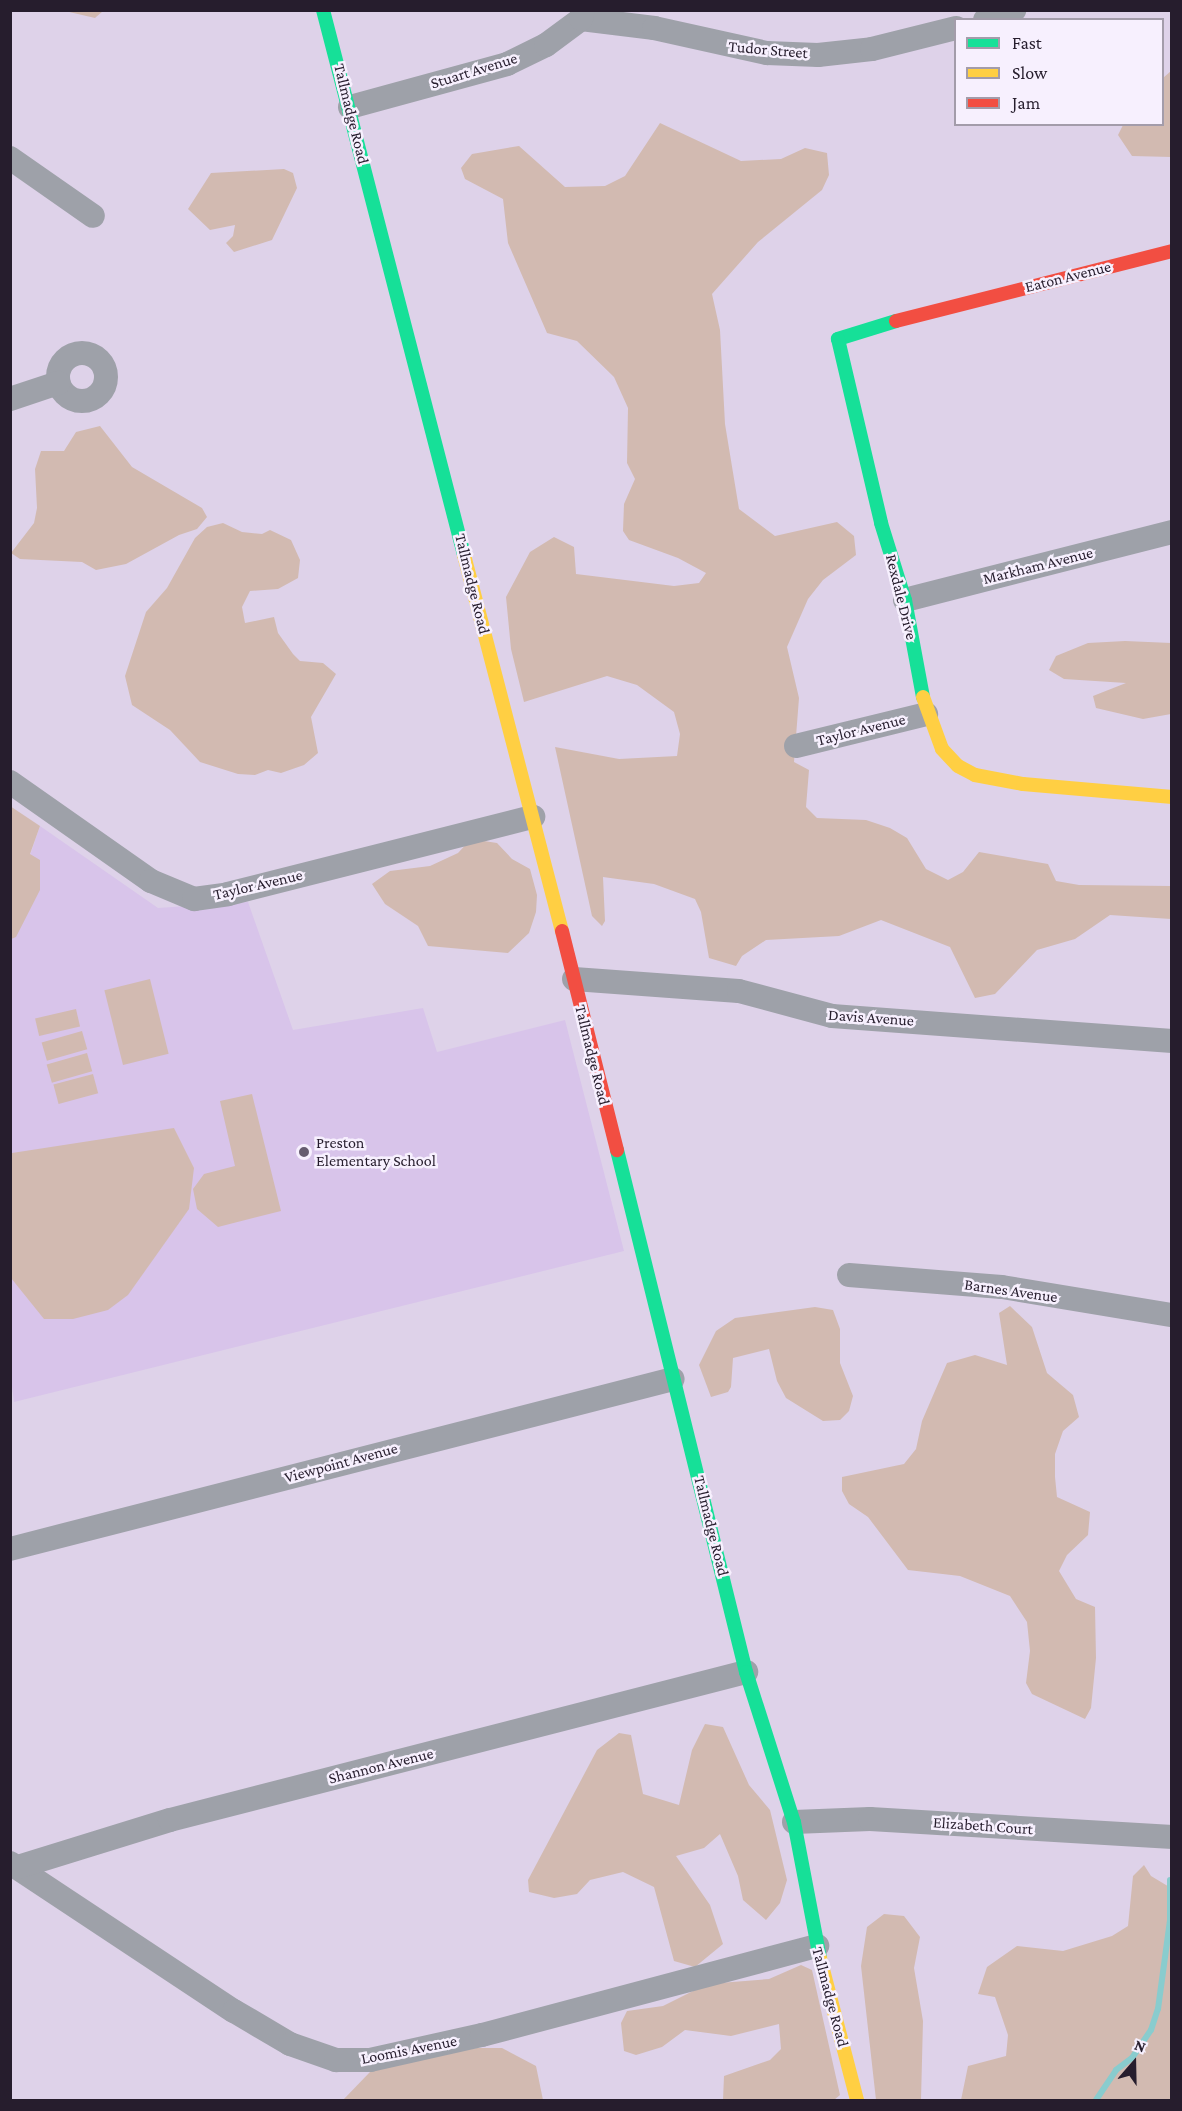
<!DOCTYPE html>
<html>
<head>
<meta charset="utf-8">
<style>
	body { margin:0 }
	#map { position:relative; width:1182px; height:2111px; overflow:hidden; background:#ded2e9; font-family:"Crimson Pro",serif }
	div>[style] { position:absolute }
	.built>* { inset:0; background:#d8c4ea }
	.green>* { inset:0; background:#d2bab1; transform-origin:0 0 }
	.stream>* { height:6px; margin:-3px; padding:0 3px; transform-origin:3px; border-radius:3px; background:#89ccce }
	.street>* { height:24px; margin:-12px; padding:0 12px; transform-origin:12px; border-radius:12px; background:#9ea1a9 }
	.street>.ring { margin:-12px; padding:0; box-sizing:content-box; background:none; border:24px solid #9ea1a9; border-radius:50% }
	.fast>* { height:14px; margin:-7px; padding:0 7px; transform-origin:7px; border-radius:7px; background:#16e098 }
	.slow>* { height:14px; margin:-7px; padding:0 7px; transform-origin:7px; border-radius:7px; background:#ffcf43 }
	.jam>* { height:14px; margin:-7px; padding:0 7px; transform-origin:7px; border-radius:7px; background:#f24e42 }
	.dots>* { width:16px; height:16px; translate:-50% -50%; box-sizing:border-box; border:3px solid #f7f0fe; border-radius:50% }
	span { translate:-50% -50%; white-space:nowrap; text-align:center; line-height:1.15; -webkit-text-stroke:5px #f7f0fe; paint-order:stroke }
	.street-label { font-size:16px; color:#261d2d }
	.poi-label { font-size:16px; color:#261d2d }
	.left { translate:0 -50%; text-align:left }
	.frame { position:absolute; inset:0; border:12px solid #261d2d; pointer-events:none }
	.legend { position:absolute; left:954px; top:18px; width:210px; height:108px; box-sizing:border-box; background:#f7f0fe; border:2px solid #a39caa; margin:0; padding:8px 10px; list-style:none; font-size:18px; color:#261d2d }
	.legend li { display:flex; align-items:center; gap:12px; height:30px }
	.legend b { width:30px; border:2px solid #a39caa }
	.north { position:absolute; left:1104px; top:2033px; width:60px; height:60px; -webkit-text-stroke:4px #f7f0fe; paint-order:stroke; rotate:20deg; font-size:16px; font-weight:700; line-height:24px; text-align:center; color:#261d2d }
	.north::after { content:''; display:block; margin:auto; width:21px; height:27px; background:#261d2d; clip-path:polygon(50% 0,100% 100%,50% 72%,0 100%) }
</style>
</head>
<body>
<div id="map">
	<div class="built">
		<i style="clip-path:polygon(40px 826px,158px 908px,248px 902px,293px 1030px,423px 1008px,437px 1052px,565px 1020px,624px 1251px,14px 1402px,10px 1371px,10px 914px)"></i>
	</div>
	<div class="green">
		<i style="clip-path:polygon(65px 11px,103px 10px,103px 11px,95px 18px)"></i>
		<i style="clip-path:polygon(1171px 71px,1171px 157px,1132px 156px,1118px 135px,1123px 125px,1162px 124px,1163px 78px)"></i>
		<i style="clip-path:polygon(660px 123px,741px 161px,781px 159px,805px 148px,827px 153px,829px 175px,822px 190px,758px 242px,712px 294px,720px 330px,725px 424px,739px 509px,775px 536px,837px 522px,854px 536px,856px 555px,823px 580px,808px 599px,787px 647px,799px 698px,794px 762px,809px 770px,806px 807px,817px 818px,866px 820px,890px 828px,907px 838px,926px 869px,948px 880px,963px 872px,979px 852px,1048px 864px,1056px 881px,1079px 885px,1171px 886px,1171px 919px,1110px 915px,1075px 939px,1037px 950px,995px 994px,975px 998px,950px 947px,881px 920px,839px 936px,766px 940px,742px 956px,736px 966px,709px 958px,701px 912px,695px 899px,654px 884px,603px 877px,605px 921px,602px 926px,592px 916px,555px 747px,619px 759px,677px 756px,680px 734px,674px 712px,637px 685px,607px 676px,524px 702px,511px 649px,506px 597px,530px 552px,554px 537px,574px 547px,576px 574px,674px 586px,699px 583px,706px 573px,678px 558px,629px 540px,623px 531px,624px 504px,635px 479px,627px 463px,628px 408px,614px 377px,577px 341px,547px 333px,508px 243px,503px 199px,465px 179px,461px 168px,472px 154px,519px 146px,565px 187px,605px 186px,625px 176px)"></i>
		<i style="clip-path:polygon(284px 169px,293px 173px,297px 188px,272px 240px,234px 252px,226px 243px,233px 236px,235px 225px,210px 230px,188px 209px,211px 173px)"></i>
		<i style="clip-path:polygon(100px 426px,132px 467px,202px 508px,207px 517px,197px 529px,179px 535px,126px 564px,96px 570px,82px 562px,20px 559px,11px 553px,34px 523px,37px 508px,35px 469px,41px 451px,64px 451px,76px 432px)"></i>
		<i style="clip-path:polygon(223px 523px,242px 532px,262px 534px,270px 530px,291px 540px,300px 560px,298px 578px,278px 589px,250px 591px,242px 607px,245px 623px,274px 617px,278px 633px,293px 654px,300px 661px,323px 663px,336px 674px,311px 717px,318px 753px,304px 765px,281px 773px,268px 770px,255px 775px,238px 774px,200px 762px,170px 730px,132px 705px,125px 676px,146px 612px,167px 588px,195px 538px,207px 527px)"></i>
		<i style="clip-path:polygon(1125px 641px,1171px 643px,1171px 714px,1143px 719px,1096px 708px,1093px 696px,1126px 683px,1064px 679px,1049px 670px,1056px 656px,1088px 643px)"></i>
		<i style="clip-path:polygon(10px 806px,40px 826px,30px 854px,40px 860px,40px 890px,16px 937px,11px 939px)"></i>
		<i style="clip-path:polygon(471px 839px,497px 843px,512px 859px,530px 869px,537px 895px,536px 912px,529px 933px,508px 953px,428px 946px,418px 926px,385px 904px,372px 884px,390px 871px,430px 866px,458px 853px)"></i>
		<i style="left:150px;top:979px;width:77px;height:47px;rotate:76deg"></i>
		<i style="left:76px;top:1009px;width:18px;height:42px;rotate:77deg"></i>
		<i style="left:82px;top:1031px;width:19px;height:42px;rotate:74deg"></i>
		<i style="left:87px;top:1053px;width:19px;height:42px;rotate:74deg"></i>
		<i style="left:93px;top:1074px;width:20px;height:41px;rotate:75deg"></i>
		<i style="clip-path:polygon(252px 1094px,281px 1211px,218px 1227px,197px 1209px,193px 1189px,204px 1174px,235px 1166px,220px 1101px)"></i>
		<i style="clip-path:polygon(174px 1128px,194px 1168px,189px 1209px,128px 1295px,108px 1310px,73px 1319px,44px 1319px,11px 1278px,12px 1153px)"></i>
		<i style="clip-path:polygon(1010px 1306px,1032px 1327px,1047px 1373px,1073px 1395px,1079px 1417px,1063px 1431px,1055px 1454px,1055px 1477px,1057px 1497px,1090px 1512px,1088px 1535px,1067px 1555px,1059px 1571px,1076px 1599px,1095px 1607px,1096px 1658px,1091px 1708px,1085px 1719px,1032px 1694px,1026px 1683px,1030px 1651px,1027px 1622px,1010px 1596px,960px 1576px,908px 1570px,868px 1517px,849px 1504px,842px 1491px,842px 1477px,904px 1464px,916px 1449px,922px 1421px,947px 1363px,975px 1355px,1007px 1365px,999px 1313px)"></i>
		<i style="clip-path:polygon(815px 1307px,833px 1310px,840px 1329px,840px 1363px,853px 1396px,849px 1411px,840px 1420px,823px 1421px,786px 1398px,777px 1381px,769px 1349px,733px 1358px,731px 1387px,728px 1392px,711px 1397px,699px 1365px,716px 1331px,735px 1318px)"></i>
		<i style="clip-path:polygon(705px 1724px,723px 1727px,749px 1785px,770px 1810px,787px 1880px,780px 1903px,766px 1920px,743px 1900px,738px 1876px,720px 1834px,704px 1848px,676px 1856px,710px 1905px,723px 1944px,695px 1967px,674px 1961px,654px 1887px,623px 1872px,590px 1880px,577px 1894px,554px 1898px,529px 1892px,528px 1880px,597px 1750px,619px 1733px,631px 1735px,643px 1794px,679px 1805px,692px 1750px)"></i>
		<i style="clip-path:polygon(1144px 1865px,1151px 1876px,1171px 1888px,1171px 2100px,961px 2100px,968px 2066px,1006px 2056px,1008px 2035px,995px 1997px,978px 1994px,987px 1967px,1017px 1946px,1063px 1951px,1112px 1936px,1128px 1926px,1133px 1876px)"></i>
		<i style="clip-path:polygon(884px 1914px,904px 1916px,920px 1937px,914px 1968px,923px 2021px,921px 2100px,876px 2100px,861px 1966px,867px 1927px)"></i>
		<i style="clip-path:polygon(801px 1965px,812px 1970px,840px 2095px,834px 2100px,723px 2100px,724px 2076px,770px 2060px,781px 2049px,779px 2024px,731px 2036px,685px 2030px,662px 2047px,636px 2055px,624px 2051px,621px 2023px,627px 2011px,663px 2006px,707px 1984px,769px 1979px)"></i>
		<i style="clip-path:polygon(476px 2048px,502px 2048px,536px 2066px,543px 2100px,343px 2100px,370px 2072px,380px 2067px)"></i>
	</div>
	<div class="stream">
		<i style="left:1096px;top:2100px;width:36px;rotate:-56deg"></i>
		<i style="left:1116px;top:2070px;width:20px;rotate:-37deg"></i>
		<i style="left:1132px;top:2058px;width:34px;rotate:-56deg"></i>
		<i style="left:1151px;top:2030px;width:22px;rotate:-72deg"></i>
		<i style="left:1158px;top:2009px;width:90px;rotate:-82.3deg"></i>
		<i style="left:1170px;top:1920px;width:40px;rotate:-90deg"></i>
	</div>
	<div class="street">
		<i style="left:581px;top:19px;width:74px;rotate:7deg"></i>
		<i style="left:654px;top:28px;width:116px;rotate:12.5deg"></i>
		<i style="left:767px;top:53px;width:51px;rotate:2.2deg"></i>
		<i style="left:818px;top:55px;width:54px;rotate:-6.3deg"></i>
		<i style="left:872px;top:49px;width:87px;rotate:-14deg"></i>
		<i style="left:985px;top:20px;width:31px;rotate:-19deg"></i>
		<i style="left:350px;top:107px;width:163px;rotate:-15.3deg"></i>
		<i style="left:507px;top:64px;width:43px;rotate:-26deg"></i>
		<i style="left:546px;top:45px;width:44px;rotate:-36.6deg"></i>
		<i style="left:581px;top:19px;width:9px;rotate:-77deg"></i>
		<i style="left:10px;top:158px;width:101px;rotate:34.9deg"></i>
		<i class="ring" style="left:58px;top:353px;width:24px;height:24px"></i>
		<i style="left:10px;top:399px;width:51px;rotate:-18.4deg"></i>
		<i style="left:905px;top:600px;width:276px;rotate:-14.3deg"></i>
		<i style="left:796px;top:746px;width:134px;rotate:-13.8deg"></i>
		<i style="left:10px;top:782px;width:172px;rotate:35.1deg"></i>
		<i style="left:151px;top:881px;width:47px;rotate:22.7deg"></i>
		<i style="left:194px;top:899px;width:34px;rotate:-8deg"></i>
		<i style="left:228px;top:894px;width:315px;rotate:-14.2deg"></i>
		<i style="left:574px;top:979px;width:165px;rotate:4.2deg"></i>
		<i style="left:739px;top:991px;width:96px;rotate:15deg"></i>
		<i style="left:832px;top:1016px;width:341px;rotate:4.2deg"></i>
		<i style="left:849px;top:1275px;width:153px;rotate:4.5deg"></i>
		<i style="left:1002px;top:1287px;width:172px;rotate:9.4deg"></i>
		<i style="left:10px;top:1549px;width:684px;rotate:-14.38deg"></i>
		<i style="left:794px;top:1822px;width:76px;rotate:-2.3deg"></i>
		<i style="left:870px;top:1819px;width:303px;rotate:3.4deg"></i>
		<i style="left:10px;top:1863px;width:268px;rotate:33.5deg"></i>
		<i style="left:234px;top:2011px;width:65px;rotate:30.5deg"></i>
		<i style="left:290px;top:2044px;width:49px;rotate:19.2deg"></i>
		<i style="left:336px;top:2060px;width:34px"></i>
		<i style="left:370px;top:2060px;width:115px;rotate:-12.6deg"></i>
		<i style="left:482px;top:2035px;width:347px;rotate:-14.9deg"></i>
		<i style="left:18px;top:1867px;width:159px;rotate:-17.2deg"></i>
		<i style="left:170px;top:1820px;width:595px;rotate:-14.41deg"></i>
	</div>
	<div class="fast">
		<i style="left:323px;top:10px;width:563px;rotate:75.49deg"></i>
		<i style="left:896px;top:321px;width:61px;rotate:162.8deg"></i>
		<i style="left:838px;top:339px;width:189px;rotate:76.8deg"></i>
		<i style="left:881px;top:523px;width:81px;rotate:72.7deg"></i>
		<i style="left:905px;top:600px;width:99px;rotate:79.5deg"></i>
		<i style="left:617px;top:1150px;width:538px;rotate:76.12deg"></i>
		<i style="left:746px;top:1672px;width:157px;rotate:72.3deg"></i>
		<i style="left:794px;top:1822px;width:138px;rotate:79.2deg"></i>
	</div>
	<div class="slow">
		<i style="left:464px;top:555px;width:389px;rotate:75.4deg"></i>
		<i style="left:923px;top:697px;width:55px;rotate:69.9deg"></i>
		<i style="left:942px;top:749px;width:23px;rotate:47deg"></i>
		<i style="left:958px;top:766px;width:19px;rotate:28deg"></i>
		<i style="left:975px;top:775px;width:49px;rotate:10.6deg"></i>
		<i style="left:1023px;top:784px;width:150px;rotate:5deg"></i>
		<i style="left:820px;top:1958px;width:147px;rotate:75.4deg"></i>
	</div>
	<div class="jam">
		<i style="left:896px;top:321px;width:285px;rotate:-14.2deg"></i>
		<i style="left:562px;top:931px;width:226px;rotate:75.9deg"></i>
	</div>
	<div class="dots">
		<i style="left:304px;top:1152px;background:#665c6f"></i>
	</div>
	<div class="street-label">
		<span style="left:768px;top:50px;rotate:5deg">Tudor Street</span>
		<span style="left:474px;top:71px;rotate:-17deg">Stuart Avenue</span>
		<span style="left:351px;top:114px;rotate:76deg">Tallmadge Road</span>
		<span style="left:1068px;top:277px;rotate:-14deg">Eaton Avenue</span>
		<span style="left:1038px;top:566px;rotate:-14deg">Markham Avenue</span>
		<span style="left:472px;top:584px;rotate:76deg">Tallmadge Road</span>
		<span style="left:901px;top:597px;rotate:76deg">Rexdale Drive</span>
		<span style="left:861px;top:730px;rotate:-14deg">Taylor Avenue</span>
		<span style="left:258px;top:885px;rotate:-13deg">Taylor Avenue</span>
		<span style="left:871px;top:1018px;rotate:4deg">Davis Avenue</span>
		<span style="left:592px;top:1055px;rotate:76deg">Tallmadge Road</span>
		<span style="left:1011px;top:1291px;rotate:8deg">Barnes Avenue</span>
		<span style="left:341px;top:1463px;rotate:-15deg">Viewpoint Avenue</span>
		<span style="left:711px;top:1526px;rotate:76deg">Tallmadge Road</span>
		<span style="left:381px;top:1766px;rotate:-14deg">Shannon Avenue</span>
		<span style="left:983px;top:1826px;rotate:4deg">Elizabeth Court</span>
		<span style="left:830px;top:1997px;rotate:75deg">Tallmadge Road</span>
		<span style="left:409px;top:2050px;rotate:-11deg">Loomis Avenue</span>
	</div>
	<div class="poi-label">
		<span class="left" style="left:316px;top:1152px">Preston<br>Elementary School</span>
	</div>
	<div class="frame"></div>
	<ul class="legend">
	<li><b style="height:8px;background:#16e098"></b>Fast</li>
	<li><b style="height:8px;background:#ffcf43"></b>Slow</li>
	<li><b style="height:8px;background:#f24e42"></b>Jam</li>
	</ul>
	<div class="north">N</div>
</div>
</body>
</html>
